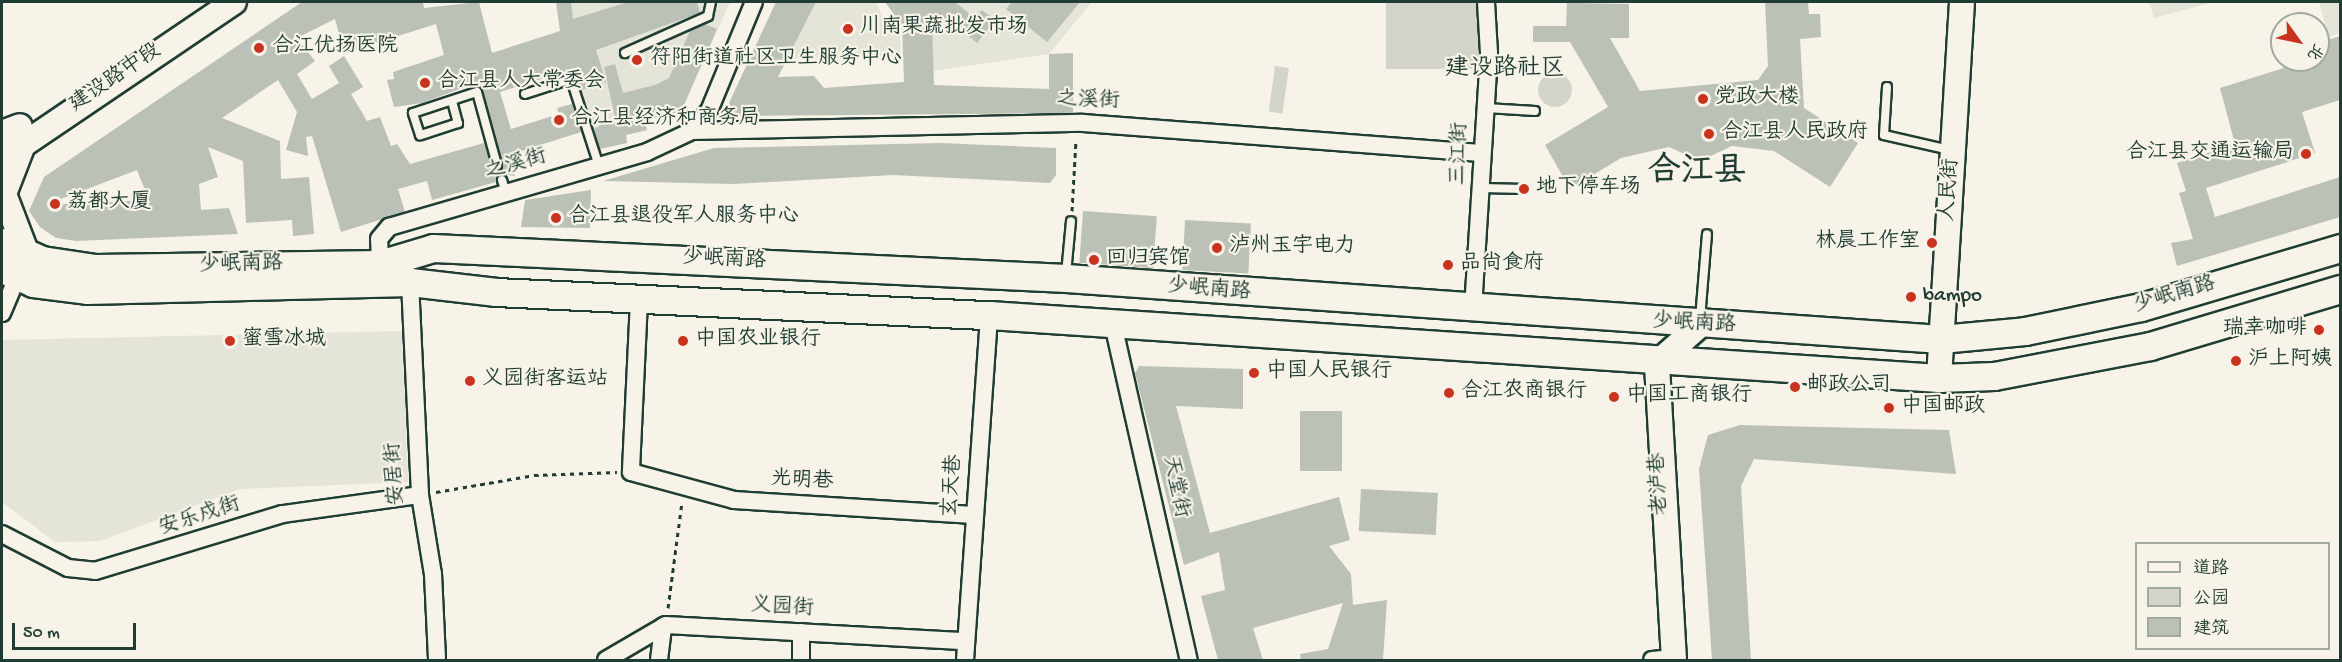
<!DOCTYPE html>
<html>
<head>
<meta charset="utf-8">
<style>
	body { margin:0 }
	#map { position:relative; width:2342px; height:662px; overflow:hidden; background:#f7f3e8; font-family:"Gochi Hand","LXGW WenKai TC",sans-serif }
	div>[style] { position:absolute }
	.built>* { inset:0; background:#e5e4d9 }
	.green>* { inset:0; background:#d3d5ca; transform-origin:0 0 }
	.round { border-radius:50% }
	.building>* { inset:0; background:#bbc1b6; transform-origin:0 0 }
	.path>* { height:3px; margin-top:-1.5px; transform-origin:0; background:repeating-linear-gradient(90deg,#1f3d34 0 4.5px,transparent 0 9px) }
	.roads { filter:drop-shadow(2px 0 #1f3d34) drop-shadow(-2px 0 #1f3d34) drop-shadow(0 2px #1f3d34) drop-shadow(0 -2px #1f3d34) }
	.lane>* { height:8px; margin:-4px; padding:0 4px; transform-origin:4px; border-radius:4px; background:#f7f3e8 }
	.street>* { height:16px; margin:-8px; padding:0 8px; transform-origin:8px; border-radius:8px; background:#f7f3e8 }
	.secondary>* { height:24px; margin:-12px; padding:0 12px; transform-origin:12px; border-radius:12px; background:#f7f3e8 }
	.primary>* { height:27px; margin:-13.5px; padding:0 13.5px; transform-origin:13.5px; border-radius:13.5px; background:#f7f3e8 }
	.dots>* { width:16px; height:16px; translate:-50% -50%; box-sizing:border-box; border:3px solid #f7f3e8; border-radius:50% }
	span { translate:-50% -50%; white-space:nowrap; text-align:center; line-height:1.15; -webkit-text-stroke:4.5px #f7f3e8; paint-order:stroke }
	.poi-label { font-size:21px; color:#1f3d34 }
	.left { translate:0 -50%; text-align:left }
	.right { translate:-100% -50%; text-align:right }
	.street-label { font-size:21px; color:#1f3d34 }
	.quarter-label { font-size:24px; color:#1f3d34 }
	.town-label { font-size:33px; color:#1f3d34; font-weight:700 }
	.frame { position:absolute; inset:0; border:3px solid #1f3d34; pointer-events:none }
	.legend { position:absolute; left:2135px; top:542px; width:195px; height:108px; box-sizing:border-box; background:#f7f3e8; border:2px solid #a1aaa0; margin:0; padding:8px 10px; list-style:none; font-size:18px; color:#1f3d34 }
	.legend li { display:flex; align-items:center; gap:12px; height:30px }
	.legend b { width:30px; border:2px solid #a1aaa0 }
	.north { position:absolute; left:2270px; top:12px; width:60px; height:60px; box-sizing:border-box; background:#f7f3e8; border:2px solid #a1aaa0; border-radius:50%; rotate:123deg; font-size:16px; font-weight:700; line-height:24px; text-align:center; color:#1f3d34 }
	.north::after { content:''; display:block; margin:auto; width:21px; height:27px; background:#c8321e; clip-path:polygon(50% 0,100% 100%,50% 72%,0 100%) }
	.scale { position:absolute; left:12px; top:623px; width:124px; height:27px; box-sizing:border-box; border:3px solid #1f3d34; border-top:0; padding-left:8px; font-size:18px; line-height:21px; white-space:nowrap; color:#1f3d34; -webkit-text-stroke:4px #f7f3e8; paint-order:stroke }
</style>
</head>
<body>
<div id="map">
	<div class="built">
		<i style="clip-path:polygon(556px 2px,730px 2px,685px 103px,645px 120px,647px 130px,626px 135px,627px 143px,596px 150px)"></i>
		<i style="clip-path:polygon(816px 2px,877px 2px,883px 19px,900px 32px,901px 57px,787px 59px)"></i>
		<i style="clip-path:polygon(903px 2px,1092px 2px,1049px 54px,933px 71px,931px 23px)"></i>
		<i style="clip-path:polygon(2149px 2px,2214px 2px,2154px 18px)"></i>
		<i style="clip-path:polygon(2319px 2px,2340px 2px,2340px 33px,2329px 37px)"></i>
		<i style="clip-path:polygon(402px 331px,408px 482px,240px 489px,100px 541px,55px 542px,2px 502px,2px 340px)"></i>
	</div>
	<div class="green">
		<i style="left:1386px;top:2px;width:92px;height:67px"></i>
		<i style="left:1275px;top:66px;width:14px;height:46px;rotate:8deg"></i>
		<i class="round" style="left:1538px;top:73px;width:34px;height:34px"></i>
	</div>
	<div class="building">
		<i style="clip-path:polygon(evenodd,302px 2px,423px 2px,424px 8px,479px 2px,492px 53px,560px 31px,556px 2px,571px 2px,573px 19px,628px 2px,697px 2px,700px 13px,596px 50px,606px 82px,581px 90px,573px 69px,500px 92px,511px 129px,559px 114px,557px 108px,572px 104px,581px 132px,509px 155px,515px 176px,501px 174px,496px 182px,432px 200px,427px 181px,398px 189px,405px 212px,341px 232px,312px 136px,306px 137px,308px 156px,286px 150px,297px 112px,278px 80px,222px 118px,280px 141px,281px 179px,309px 177px,314px 234px,293px 236px,292px 220px,246px 223px,243px 161px,208px 147px,218px 177px,199px 184px,201px 210px,229px 208px,238px 234px,76px 241px,56px 238px,40px 227px,29px 211px,44px 177px,302px 2px,335px 19px,344px 53px,436px 24px,444px 55px,393px 72px,394px 79px,387px 80px,394px 107px,422px 103px,481px 81px,502px 169px,492px 169px,484px 143px,410px 164px,397px 144px,391px 146px,380px 117px,367px 121px,351px 94px,363px 87px,344px 56px,329px 66px,339px 83px,312px 99px,297px 74px,315px 61px,297px 38px,335px 19px,302px 2px,137px 170px,149px 200px,45px 205px,137px 170px)"></i>
		<i style="clip-path:polygon(776px 2px,816px 2px,778px 77px,814px 76px,824px 88px,904px 82px,902px 25px,885px 2px,955px 2px,975px 18px,982px 10px,995px 20px,977px 43px,952px 22px,932px 23px,934px 85px,1049px 89px,1049px 54px,1073px 53px,1073px 113px,735px 116px,729px 103px)"></i>
		<i style="clip-path:polygon(1012px 2px,1080px 2px,1047px 42px,1006px 9px)"></i>
		<i style="clip-path:polygon(1765px 2px,1808px 2px,1809px 14px,1820px 14px,1821px 37px,1800px 39px,1804px 108px,1858px 143px,1830px 187px,1774px 151px,1732px 146px,1700px 161px,1669px 147px,1621px 158px,1570px 189px,1545px 145px,1608px 107px,1570px 42px,1533px 42px,1533px 26px,1566px 26px,1567px 3px,1629px 4px,1629px 38px,1610px 38px,1640px 91px,1758px 80px,1768px 66px)"></i>
		<i style="clip-path:polygon(705px 24px,717px 29px,681px 112px,645px 120px,647px 130px,626px 135px,627px 143px,600px 149px,594px 129px,615px 117px,604px 67px,615px 64px,623px 93px,655px 85px,669px 78px,690px 31px)"></i>
		<i style="clip-path:polygon(2340px 36px,2340px 100px,2302px 112px,2315px 153px,2206px 188px,2215px 217px,2340px 177px,2340px 217px,2177px 266px,2171px 243px,2193px 239px,2179px 193px,2186px 191px,2177px 163px,2235px 144px,2220px 88px,2284px 68px,2281px 60px,2318px 60px,2318px 43px)"></i>
		<i style="clip-path:polygon(940px 143px,1056px 148px,1056px 175px,1050px 183px,893px 175px,734px 184px,603px 181px,714px 148px)"></i>
		<i style="clip-path:polygon(591px 190px,590px 228px,521px 227px,525px 200px)"></i>
		<i style="left:1083px;top:211px;width:74px;height:52px;rotate:4deg"></i>
		<i style="left:1185px;top:220px;width:66px;height:50px;rotate:3deg"></i>
		<i style="clip-path:polygon(1139px 366px,1243px 369px,1243px 409px,1176px 406px,1210px 533px,1339px 497px,1350px 540px,1329px 546px,1351px 574px,1353px 605px,1387px 600px,1383px 660px,1301px 660px,1300px 654px,1328px 649px,1343px 603px,1253px 628px,1263px 660px,1218px 660px,1201px 596px,1225px 590px,1219px 552px,1184px 565px,1135px 373px)"></i>
		<i style="left:1300px;top:411px;width:42px;height:60px"></i>
		<i style="clip-path:polygon(1740px 425px,1949px 430px,1956px 474px,1754px 459px,1741px 486px,1751px 660px,1712px 660px,1699px 469px,1708px 435px)"></i>
		<i style="left:1361px;top:489px;width:77px;height:42px;rotate:3deg"></i>
	</div>
	<div class="path">
		<i style="left:1072px;top:211px;width:71px;rotate:-86.8deg"></i>
		<i style="left:436px;top:492px;width:99px;rotate:-9.8deg"></i>
		<i style="left:534px;top:475px;width:83px;rotate:-2.1deg"></i>
		<i style="left:668px;top:608px;width:107px;rotate:-82.5deg"></i>
	</div>
	<div class="roads">
		<div class="lane">
			<i style="left:625px;top:53px;width:91px;rotate:-24deg"></i>
			<i style="left:708px;top:16px;width:14px;rotate:-78deg"></i>
			<i style="left:1887px;top:87px;width:48px;rotate:93.6deg"></i>
			<i style="left:1884px;top:135px;width:68px;rotate:12.8deg"></i>
			<i style="left:525px;top:94px;width:48px;rotate:-18.1deg"></i>
			<i style="left:571px;top:79px;width:91px;rotate:72.2deg"></i>
			<i style="left:452px;top:101px;width:23px;rotate:75deg"></i>
			<i style="left:458px;top:123px;width:40px;rotate:162deg"></i>
			<i style="left:420px;top:135px;width:23px;rotate:-108deg"></i>
			<i style="left:413px;top:113px;width:67px;rotate:-18.2deg"></i>
			<i style="left:477px;top:92px;width:76px;rotate:74.7deg"></i>
			<i style="left:1486px;top:108px;width:49px;rotate:3.5deg"></i>
			<i style="left:502px;top:180px;width:14px;rotate:73deg"></i>
			<i style="left:1482px;top:188px;width:42px;rotate:1.4deg"></i>
			<i style="left:1066px;top:274px;width:53px;rotate:-84.6deg"></i>
			<i style="left:1700px;top:319px;width:85px;rotate:-85.3deg"></i>
		</div>
		<div class="street">
			<i style="left:692px;top:131px;width:391px;rotate:-1.2deg"></i>
			<i style="left:1083px;top:123px;width:399px;rotate:4.3deg"></i>
			<i style="left:380px;top:264px;width:25px;rotate:-92deg"></i>
			<i style="left:379px;top:239px;width:16px;rotate:-50deg"></i>
			<i style="left:389px;top:227px;width:269px;rotate:-16.2deg"></i>
			<i style="left:647px;top:152px;width:50px;rotate:-25deg"></i>
			<i style="left:692px;top:131px;width:26px;rotate:-50deg"></i>
			<i style="left:709px;top:111px;width:118px;rotate:-67.6deg"></i>
			<i style="left:410px;top:282px;width:213px;rotate:87.3deg"></i>
			<i style="left:420px;top:495px;width:80px;rotate:80.7deg"></i>
			<i style="left:433px;top:574px;width:86px;rotate:87.3deg"></i>
			<i style="left:639px;top:300px;width:172px;rotate:92.7deg"></i>
			<i style="left:631px;top:472px;width:107px;rotate:15.2deg"></i>
			<i style="left:734px;top:500px;width:240px;rotate:3.6deg"></i>
			<i style="left:1473px;top:309px;width:256px;rotate:-86.4deg"></i>
			<i style="left:1489px;top:53px;width:51px;rotate:-93.4deg"></i>
			<i style="left:2px;top:313px;width:39px;rotate:-67deg"></i>
			<i style="left:1113px;top:324px;width:344px;rotate:77.3deg"></i>
			<i style="left:2px;top:534px;width:74px;rotate:27.3deg"></i>
			<i style="left:68px;top:568px;width:27px;rotate:6deg"></i>
			<i style="left:95px;top:571px;width:196px;rotate:-16.9deg"></i>
			<i style="left:283px;top:514px;width:138px;rotate:-7.9deg"></i>
			<i style="left:801px;top:632px;width:28px;rotate:90deg"></i>
			<i style="left:606px;top:660px;width:69px;rotate:-30.3deg"></i>
			<i style="left:666px;top:625px;width:300px;rotate:3.1deg"></i>
			<i style="left:659px;top:660px;width:34px;rotate:-83deg"></i>
			<i style="left:965px;top:660px;width:346px;rotate:-86deg"></i>
			<i style="left:1652px;top:660px;width:22px;rotate:-5deg"></i>
		</div>
		<div class="secondary">
			<i style="left:2px;top:133px;width:19px;rotate:-21deg"></i>
			<i style="left:23px;top:145px;width:53px;rotate:111.2deg"></i>
			<i style="left:4px;top:194px;width:64px;rotate:69deg"></i>
			<i style="left:2px;top:159px;width:280px;rotate:-34.1deg"></i>
			<i style="left:1939px;top:378px;width:377px;rotate:-86.5deg"></i>
			<i style="left:1674px;top:660px;width:297px;rotate:-93.3deg"></i>
			<i style="left:1657px;top:363px;width:56px;rotate:-41.4deg"></i>
		</div>
		<div class="primary">
			<i style="left:2px;top:242px;width:44px;rotate:24.2deg"></i>
			<i style="left:42px;top:260px;width:54px;rotate:8.6deg"></i>
			<i style="left:95px;top:268px;width:285px;rotate:-0.8deg"></i>
			<i style="left:380px;top:264px;width:55px;rotate:-16.8deg"></i>
			<i style="left:433px;top:248px;width:634px;rotate:2.71deg"></i>
			<i style="left:1066px;top:278px;width:877px;rotate:3.99deg"></i>
			<i style="left:1941px;top:339px;width:84px;rotate:-5.4deg"></i>
			<i style="left:2025px;top:331px;width:118px;rotate:-11.7deg"></i>
			<i style="left:2141px;top:307px;width:208px;rotate:-16.5deg"></i>
			<i style="left:2px;top:269px;width:34px;rotate:24deg"></i>
			<i style="left:33px;top:283px;width:54px;rotate:7.4deg"></i>
			<i style="left:87px;top:290px;width:323px;rotate:-1.4deg"></i>
			<i style="left:410px;top:282px;width:87px;rotate:6.6deg"></i>
			<i style="left:496px;top:292px;width:494px;rotate:2.7deg"></i>
			<i style="left:989px;top:315px;width:952px;rotate:3.79deg"></i>
			<i style="left:1939px;top:378px;width:55px;rotate:-2.1deg"></i>
			<i style="left:1994px;top:376px;width:159px;rotate:-10.9deg"></i>
			<i style="left:2150px;top:346px;width:198px;rotate:-16.7deg"></i>
		</div>
	</div>
	<div class="dots">
		<i style="left:848px;top:29px;background:#c8321e"></i>
		<i style="left:259px;top:48px;background:#c8321e"></i>
		<i style="left:637px;top:60px;background:#c8321e"></i>
		<i style="left:425px;top:83px;background:#c8321e"></i>
		<i style="left:1703px;top:99px;background:#c8321e"></i>
		<i style="left:559px;top:120px;background:#c8321e"></i>
		<i style="left:1709px;top:134px;background:#c8321e"></i>
		<i style="left:2306px;top:154px;background:#c8321e"></i>
		<i style="left:1524px;top:189px;background:#c8321e"></i>
		<i style="left:55px;top:204px;background:#c8321e"></i>
		<i style="left:556px;top:218px;background:#c8321e"></i>
		<i style="left:1932px;top:243px;background:#c8321e"></i>
		<i style="left:1217px;top:248px;background:#c8321e"></i>
		<i style="left:1094px;top:260px;background:#c8321e"></i>
		<i style="left:1448px;top:265px;background:#c8321e"></i>
		<i style="left:1911px;top:297px;background:#c8321e"></i>
		<i style="left:2319px;top:330px;background:#c8321e"></i>
		<i style="left:230px;top:341px;background:#c8321e"></i>
		<i style="left:683px;top:341px;background:#c8321e"></i>
		<i style="left:2236px;top:361px;background:#c8321e"></i>
		<i style="left:1254px;top:373px;background:#c8321e"></i>
		<i style="left:470px;top:381px;background:#c8321e"></i>
		<i style="left:1795px;top:387px;background:#c8321e"></i>
		<i style="left:1449px;top:393px;background:#c8321e"></i>
		<i style="left:1614px;top:397px;background:#c8321e"></i>
		<i style="left:1889px;top:408px;background:#c8321e"></i>
	</div>
	<div class="poi-label">
		<span class="left" style="left:860px;top:29px">川南果蔬批发市场</span>
		<span class="left" style="left:272px;top:48px">合江优扬医院</span>
		<span class="left" style="left:650px;top:60px">符阳街道社区卫生服务中心</span>
		<span class="left" style="left:437px;top:83px">合江县人大常委会</span>
		<span class="left" style="left:1715px;top:99px">党政大楼</span>
		<span class="left" style="left:571px;top:120px">合江县经济和商务局</span>
		<span class="left" style="left:1721px;top:134px">合江县人民政府</span>
		<span class="right" style="left:2294px;top:154px">合江县交通运输局</span>
		<span class="left" style="left:1536px;top:189px">地下停车场</span>
		<span class="left" style="left:67px;top:204px">荔都大厦</span>
		<span class="left" style="left:568px;top:218px">合江县退役军人服务中心</span>
		<span class="right" style="left:1920px;top:243px">林晨工作室</span>
		<span class="left" style="left:1229px;top:248px">泸州玉宇电力</span>
		<span class="left" style="left:1106px;top:260px">回归宾馆</span>
		<span class="left" style="left:1460px;top:265px">品尚食府</span>
		<span class="left" style="left:1923px;top:297px">bampo</span>
		<span class="right" style="left:2307px;top:330px">瑞幸咖啡</span>
		<span class="left" style="left:242px;top:341px">蜜雪冰城</span>
		<span class="left" style="left:695px;top:341px">中国农业银行</span>
		<span class="left" style="left:2248px;top:361px">沪上阿姨</span>
		<span class="left" style="left:1266px;top:373px">中国人民银行</span>
		<span class="left" style="left:482px;top:381px">义园街客运站</span>
		<span class="left" style="left:1807px;top:387px">邮政公司</span>
		<span class="left" style="left:1461px;top:393px">合江农商银行</span>
		<span class="left" style="left:1626px;top:397px">中国工商银行</span>
		<span class="left" style="left:1901px;top:408px">中国邮政</span>
	</div>
	<div class="street-label">
		<span style="left:116px;top:79px;rotate:-34deg">建设路中段</span>
		<span style="left:1088px;top:102px;rotate:2deg">之溪街</span>
		<span style="left:1461px;top:154px;rotate:-88deg">三江街</span>
		<span style="left:516px;top:166px;rotate:-16deg">之溪街</span>
		<span style="left:1951px;top:190px;rotate:-86deg">人民街</span>
		<span style="left:724px;top:261px;rotate:3deg">少岷南路</span>
		<span style="left:241px;top:266px;rotate:-1deg">少岷南路</span>
		<span style="left:1209px;top:291px;rotate:5deg">少岷南路</span>
		<span style="left:2175px;top:296px;rotate:-16deg">少岷南路</span>
		<span style="left:1694px;top:325px;rotate:3deg">少岷南路</span>
		<span style="left:397px;top:474px;rotate:-94deg">安居街</span>
		<span style="left:802px;top:482px;rotate:3deg">光明巷</span>
		<span style="left:1661px;top:484px;rotate:-93deg">老泸巷</span>
		<span style="left:954px;top:486px;rotate:-86deg">玄天巷</span>
		<span style="left:1174px;top:487px;rotate:78deg">天堂街</span>
		<span style="left:200px;top:518px;rotate:-18deg">安乐戍街</span>
		<span style="left:782px;top:609px;rotate:3deg">义园街</span>
	</div>
	<div class="quarter-label">
		<span style="left:1505px;top:70px">建设路社区</span>
	</div>
	<div class="town-label">
		<span style="left:1697px;top:174px">合江县</span>
	</div>
	<div class="frame"></div>
	<ul class="legend">
	<li><b style="height:8px;background:#f7f3e8"></b>道路</li>
	<li><b style="height:16px;background:#d3d5ca"></b>公园</li>
	<li><b style="height:16px;background:#bbc1b6"></b>建筑</li>
	</ul>
	<div class="north">北</div>
	<div class="scale">50 m</div>
</div>
</body>
</html>
